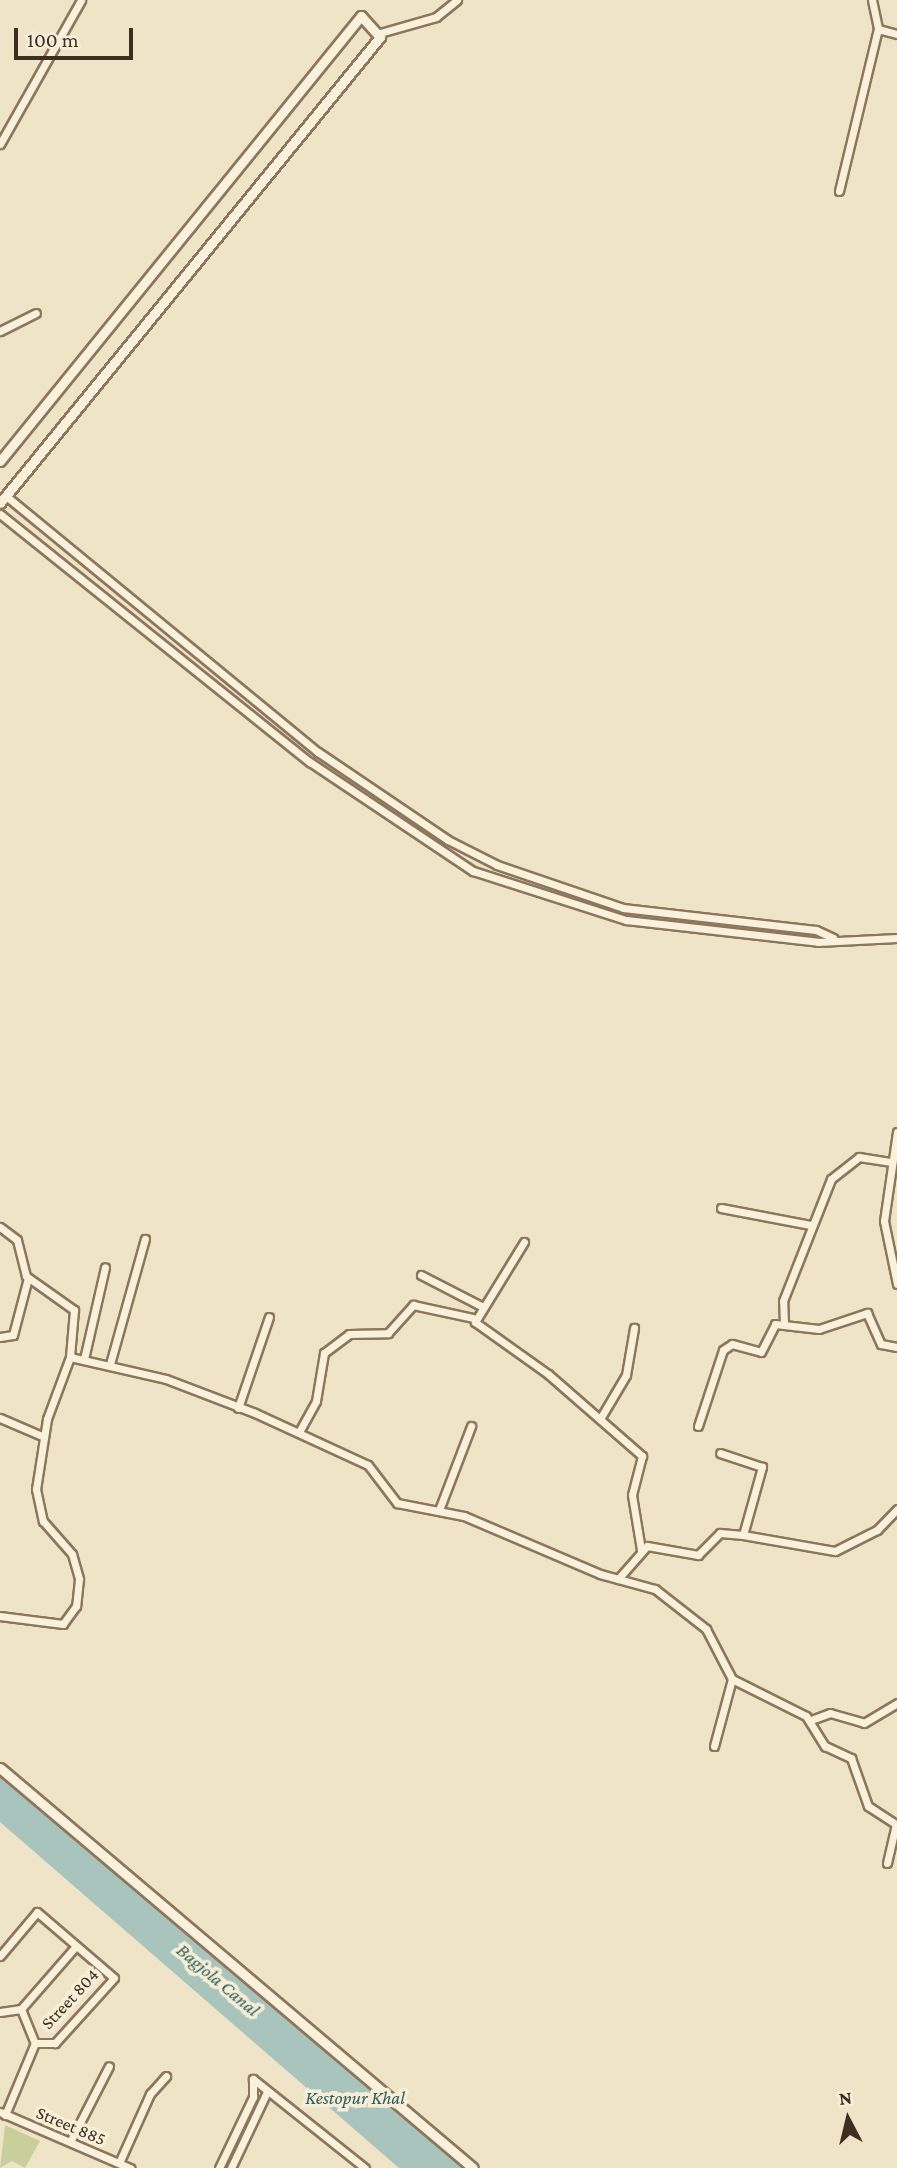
<!DOCTYPE html>
<html>
<head>
<meta charset="utf-8">
<style>
	body { margin:0 }
	#map { position:relative; width:897px; height:2168px; overflow:hidden; background:#f0e4c8; font-family:"Crimson Pro",serif }
	div>[style] { position:absolute }
	.green>* { inset:0; background:#c9cf9b }
	.water>* { inset:0; background:#a9c4bc }
	.roads { filter:drop-shadow(2px 0 #8d765c) drop-shadow(-2px 0 #8d765c) drop-shadow(0 2px #8d765c) drop-shadow(0 -2px #8d765c) }
	.minor>* { height:7px; margin:-3.5px; padding:0 3.5px; transform-origin:3.5px; border-radius:3.5px; background:#faf1dc }
	.tertiary>* { height:9px; margin:-4.5px; padding:0 4.5px; transform-origin:4.5px; border-radius:4.5px; background:#faf1dc }
	span { translate:-50% -50%; white-space:nowrap; text-align:center; line-height:1.15; -webkit-text-stroke:7px #f7eed8; paint-order:stroke }
	.street-label { font-size:18px; color:#3d2e20 }
	.water-label { font-size:19px; color:#2f5d5a; font-style:italic }
	.north { position:absolute; left:813px; top:2084px; width:70px; height:70px; -webkit-text-stroke:5px #f7eed8; paint-order:stroke; rotate:353deg; font-size:19px; font-weight:700; line-height:28px; text-align:center; color:#3d2e20 }
	.north::after { content:''; display:block; margin:auto; width:24px; height:32px; background:#3d2e20; clip-path:polygon(50% 0,100% 100%,50% 72%,0 100%) }
	.scale { position:absolute; left:14px; top:28px; width:119px; height:32px; box-sizing:border-box; border:4px solid #3d2e20; border-top:0; padding-left:9px; font-size:21px; line-height:24px; white-space:nowrap; color:#3d2e20; -webkit-text-stroke:5px #f7eed8; paint-order:stroke }
</style>
</head>
<body>
<div id="map">
	<div class="green">
		<i style="clip-path:polygon(5px 2125px,40px 2141px,25px 2168px,12px 2161px,0 2168px)"></i>
	</div>
	<div class="water">
		<i style="clip-path:polygon(0 1761px,470px 2168px,399px 2168px,0 1822px)"></i>
	</div>
	<div class="roads">
		<div class="minor">
			<i style="left:872px;top:0;width:30px;rotate:78deg"></i>
			<i style="left:878px;top:29px;width:20px;rotate:15deg"></i>
			<i style="left:380px;top:33px;width:58px;rotate:-15.9deg"></i>
			<i style="left:436px;top:17px;width:27px;rotate:-39deg"></i>
			<i style="left:0;top:144px;width:165px;rotate:-60.6deg"></i>
			<i style="left:839px;top:191px;width:167px;rotate:-76.5deg"></i>
			<i style="left:0;top:331px;width:40px;rotate:-26.6deg"></i>
			<i style="left:6px;top:496px;width:404px;rotate:39.4deg"></i>
			<i style="left:318px;top:752px;width:157px;rotate:34.1deg"></i>
			<i style="left:448px;top:840px;width:55px;rotate:27deg"></i>
			<i style="left:497px;top:865px;width:133px;rotate:18.8deg"></i>
			<i style="left:623px;top:908px;width:194px;rotate:6.5deg"></i>
			<i style="left:816px;top:930px;width:19px;rotate:25deg"></i>
			<i style="left:0;top:514px;width:397px;rotate:38.7deg"></i>
			<i style="left:310px;top:762px;width:196px;rotate:33.8deg"></i>
			<i style="left:473px;top:871px;width:161px;rotate:17.8deg"></i>
			<i style="left:626px;top:920px;width:193px;rotate:6.5deg"></i>
			<i style="left:818px;top:942px;width:79px;rotate:-2.9deg"></i>
			<i style="left:897px;top:1132px;width:90px;rotate:98.3deg"></i>
			<i style="left:884px;top:1221px;width:64px;rotate:78.3deg"></i>
			<i style="left:721px;top:1208px;width:91px;rotate:10.8deg"></i>
			<i style="left:0;top:1227px;width:21px;rotate:37deg"></i>
			<i style="left:17px;top:1240px;width:37px;rotate:76deg"></i>
			<i style="left:26px;top:1276px;width:59px;rotate:35.3deg"></i>
			<i style="left:74px;top:1310px;width:47px;rotate:94.9deg"></i>
			<i style="left:70px;top:1357px;width:66px;rotate:110.4deg"></i>
			<i style="left:47px;top:1419px;width:71px;rotate:98.9deg"></i>
			<i style="left:36px;top:1489px;width:33px;rotate:78deg"></i>
			<i style="left:43px;top:1521px;width:44px;rotate:48.7deg"></i>
			<i style="left:72px;top:1554px;width:26px;rotate:74deg"></i>
			<i style="left:79px;top:1579px;width:27px;rotate:96deg"></i>
			<i style="left:76px;top:1606px;width:22px;rotate:126deg"></i>
			<i style="left:63px;top:1624px;width:64px;rotate:-172.8deg"></i>
			<i style="left:524px;top:1242px;width:94px;rotate:121.5deg"></i>
			<i style="left:475px;top:1322px;width:90px;rotate:35.5deg"></i>
			<i style="left:548px;top:1374px;width:125px;rotate:41.1deg"></i>
			<i style="left:642px;top:1456px;width:40px;rotate:104.4deg"></i>
			<i style="left:632px;top:1495px;width:56px;rotate:80.7deg"></i>
			<i style="left:421px;top:1275px;width:68px;rotate:27.3deg"></i>
			<i style="left:784px;top:1324px;width:23px;rotate:-92deg"></i>
			<i style="left:783px;top:1301px;width:131px;rotate:-68.5deg"></i>
			<i style="left:831px;top:1179px;width:36px;rotate:-38deg"></i>
			<i style="left:859px;top:1157px;width:33px;rotate:9deg"></i>
			<i style="left:0;top:1337px;width:13px;rotate:-9deg"></i>
			<i style="left:13px;top:1335px;width:59px;rotate:-75.3deg"></i>
			<i style="left:70px;top:1357px;width:98px;rotate:12.9deg"></i>
			<i style="left:166px;top:1379px;width:95px;rotate:20.9deg"></i>
			<i style="left:255px;top:1413px;width:124px;rotate:24.7deg"></i>
			<i style="left:368px;top:1465px;width:48px;rotate:52.7deg"></i>
			<i style="left:397px;top:1503px;width:68px;rotate:11deg"></i>
			<i style="left:464px;top:1516px;width:148px;rotate:23.1deg"></i>
			<i style="left:600px;top:1574px;width:57px;rotate:15.3deg"></i>
			<i style="left:655px;top:1589px;width:65px;rotate:38.1deg"></i>
			<i style="left:706px;top:1629px;width:56px;rotate:62.5deg"></i>
			<i style="left:732px;top:1679px;width:83px;rotate:26.6deg"></i>
			<i style="left:806px;top:1716px;width:36px;rotate:58deg"></i>
			<i style="left:825px;top:1746px;width:29px;rotate:25deg"></i>
			<i style="left:851px;top:1758px;width:51px;rotate:70.5deg"></i>
			<i style="left:868px;top:1806px;width:35px;rotate:33deg"></i>
			<i style="left:84px;top:1359px;width:94px;rotate:-77.1deg"></i>
			<i style="left:110px;top:1364px;width:130px;rotate:-74.4deg"></i>
			<i style="left:238px;top:1408px;width:96px;rotate:-71.2deg"></i>
			<i style="left:0;top:1418px;width:46px;rotate:23.2deg"></i>
			<i style="left:600px;top:1419px;width:51px;rotate:-59.4deg"></i>
			<i style="left:626px;top:1375px;width:48px;rotate:-80.3deg"></i>
			<i style="left:698px;top:1426px;width:80px;rotate:-71.8deg"></i>
			<i style="left:723px;top:1350px;width:11px;rotate:-34deg"></i>
			<i style="left:732px;top:1344px;width:30px;rotate:15deg"></i>
			<i style="left:761px;top:1352px;width:31px;rotate:-63deg"></i>
			<i style="left:775px;top:1324px;width:44px;rotate:6.5deg"></i>
			<i style="left:819px;top:1329px;width:51px;rotate:-18.4deg"></i>
			<i style="left:867px;top:1313px;width:34px;rotate:66deg"></i>
			<i style="left:881px;top:1344px;width:16px;rotate:11deg"></i>
			<i style="left:299px;top:1432px;width:35px;rotate:-61deg"></i>
			<i style="left:316px;top:1401px;width:49px;rotate:-80.5deg"></i>
			<i style="left:324px;top:1353px;width:31px;rotate:-37deg"></i>
			<i style="left:349px;top:1334px;width:39px;rotate:-1deg"></i>
			<i style="left:388px;top:1333px;width:38px;rotate:-48deg"></i>
			<i style="left:413px;top:1305px;width:61px;rotate:12.2deg"></i>
			<i style="left:439px;top:1510px;width:90px;rotate:-69.1deg"></i>
			<i style="left:743px;top:1535px;width:93px;rotate:9.9deg"></i>
			<i style="left:835px;top:1551px;width:47px;rotate:-26.6deg"></i>
			<i style="left:877px;top:1530px;width:29px;rotate:-46deg"></i>
			<i style="left:618px;top:1579px;width:44px;rotate:-48.7deg"></i>
			<i style="left:647px;top:1546px;width:52px;rotate:10deg"></i>
			<i style="left:698px;top:1555px;width:31px;rotate:-45deg"></i>
			<i style="left:720px;top:1533px;width:23px;rotate:5deg"></i>
			<i style="left:743px;top:1535px;width:71px;rotate:-74.4deg"></i>
			<i style="left:762px;top:1467px;width:44px;rotate:-161.6deg"></i>
			<i style="left:811px;top:1720px;width:20px;rotate:-20deg"></i>
			<i style="left:830px;top:1713px;width:35px;rotate:16deg"></i>
			<i style="left:864px;top:1723px;width:39px;rotate:-31deg"></i>
			<i style="left:714px;top:1746px;width:69px;rotate:-75deg"></i>
			<i style="left:887px;top:1863px;width:39px;rotate:-77deg"></i>
			<i style="left:0;top:1956px;width:57px;rotate:-49.9deg"></i>
			<i style="left:37px;top:1912px;width:101px;rotate:40.6deg"></i>
			<i style="left:114px;top:1978px;width:88px;rotate:132.2deg"></i>
			<i style="left:55px;top:2043px;width:20px;rotate:180deg"></i>
			<i style="left:21px;top:2009px;width:37px;rotate:68deg"></i>
			<i style="left:0;top:2012px;width:21px;rotate:-8deg"></i>
			<i style="left:21px;top:2009px;width:82px;rotate:-48.9deg"></i>
			<i style="left:253px;top:2079px;width:143px;rotate:38.5deg"></i>
			<i style="left:0;top:2112px;width:142px;rotate:23.3deg"></i>
			<i style="left:5px;top:2115px;width:78px;rotate:-67.4deg"></i>
			<i style="left:70px;top:2142px;width:85px;rotate:-62.8deg"></i>
			<i style="left:119px;top:2163px;width:76px;rotate:-65.8deg"></i>
			<i style="left:150px;top:2094px;width:24px;rotate:-48deg"></i>
			<i style="left:219px;top:2168px;width:79px;rotate:-64.4deg"></i>
			<i style="left:253px;top:2097px;width:18px;rotate:-90deg"></i>
			<i style="left:231px;top:2168px;width:84px;rotate:-64.7deg"></i>
		</div>
		<div class="tertiary">
			<i style="left:0;top:461px;width:573px;rotate:-50.95deg"></i>
			<i style="left:361px;top:16px;width:28px;rotate:48deg"></i>
			<i style="left:380px;top:37px;width:601px;rotate:129.2deg"></i>
			<i style="left:0;top:1768px;width:619px;rotate:40.22deg"></i>
		</div>
	</div>
	<div class="street-label">
		<span style="left:70px;top:1999px;rotate:-47deg">Street 804</span>
		<span style="left:71px;top:2126px;rotate:23deg">Street 885</span>
	</div>
	<div class="water-label">
		<span style="left:218px;top:1980px;rotate:40deg">Bagjola Canal</span>
		<span style="left:355px;top:2098px">Kestopur Khal</span>
	</div>
	<div class="north">N</div>
	<div class="scale">100 m</div>
</div>
</body>
</html>
